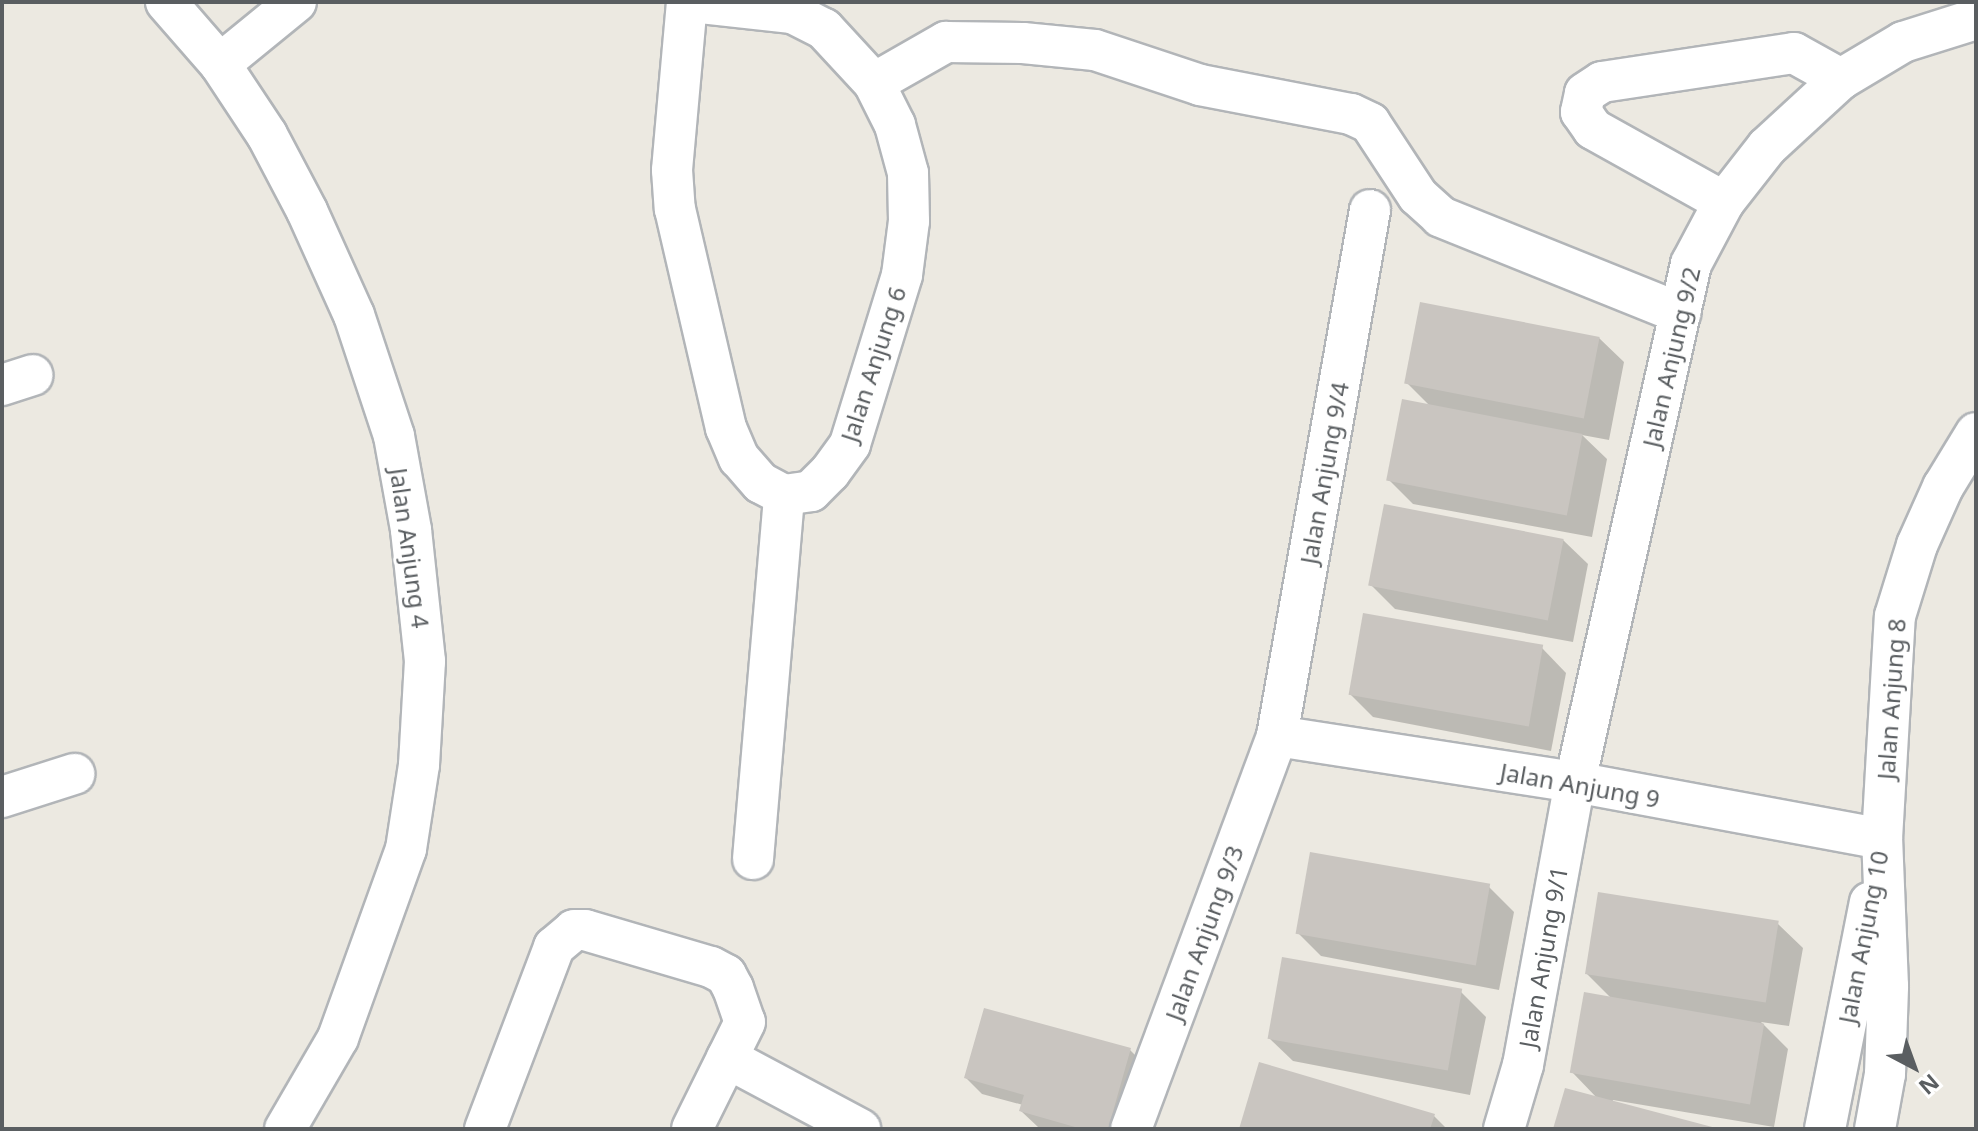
<!DOCTYPE html>
<html>
<head>
<meta charset="utf-8">
<style>
	body { margin:0 }
	#map { position:relative; width:1978px; height:1131px; overflow:hidden; background:#ece9e1; font-family:"Noto Sans",sans-serif }
	div>[style] { position:absolute }
	.shadow>* { inset:0; background:#0003 }
	.building>* { inset:0; background:#c9c5c0; transform-origin:0 0 }
	.roads { filter:drop-shadow(2px 0 #b2b5b8) drop-shadow(-2px 0 #b2b5b8) drop-shadow(0 2px #b2b5b8) drop-shadow(0 -2px #b2b5b8) }
	.minor>* { height:40px; margin:-20px; padding:0 20px; transform-origin:20px; border-radius:20px; background:#fff }
	span { translate:-50% -50%; white-space:nowrap; text-align:center; line-height:1.15; -webkit-text-stroke:6px #fff; paint-order:stroke }
	.street-label { font-size:24px; color:#5a5e61 }
	.frame { position:absolute; inset:0; border:4px solid #5a5e61; pointer-events:none }
	.north { position:absolute; left:1874px; top:1027px; width:80px; height:80px; -webkit-text-stroke:6px #fff; paint-order:stroke; rotate:139deg; font-size:22px; font-weight:700; line-height:32px; text-align:center; color:#5a5e61 }
	.north::after { content:''; display:block; margin:auto; width:28px; height:36px; background:#5a5e61; clip-path:polygon(50% 0,100% 100%,50% 72%,0 100%) }
</style>
</head>
<body>
<div id="map">
	<div class="shadow">
		<i style="clip-path:polygon(1599px 338px,1624px 362px,1609px 440px,1582px 435px,1607px 459px,1592px 537px,1413px 504px,1389px 480px,1431px 407px,1406px 382px)"></i>
		<i style="clip-path:polygon(1563px 540px,1588px 564px,1573px 642px,1395px 609px,1370px 584px)"></i>
		<i style="clip-path:polygon(1542px 648px,1566px 673px,1551px 751px,1373px 717px,1349px 693px)"></i>
		<i style="clip-path:polygon(1489px 887px,1514px 912px,1499px 990px,1321px 956px,1297px 932px)"></i>
		<i style="clip-path:polygon(1778px 924px,1803px 948px,1789px 1026px,1761px 1022px,1788px 1049px,1774px 1127px,1613px 1100px,1612px 1103px,1712px 1129px,1556px 1129px,1598px 1099px,1572px 1072px,1612px 999px,1586px 973px)"></i>
		<i style="clip-path:polygon(1461px 992px,1486px 1017px,1470px 1095px,1293px 1061px,1268px 1037px)"></i>
		<i style="clip-path:polygon(1130px 1050px,1146px 1066px,1128px 1129px,1038px 1127px,1021px 1111px,1023px 1105px,982px 1094px,966px 1078px)"></i>
		<i style="clip-path:polygon(1434px 1116px,1447px 1129px,1241px 1129px)"></i>
	</div>
	<div class="building">
		<i style="left:1420px;top:302px;width:183px;height:83px;rotate:11deg"></i>
		<i style="left:1402px;top:399px;width:184px;height:83px;rotate:11deg"></i>
		<i style="left:1384px;top:504px;width:183px;height:83px;rotate:11deg"></i>
		<i style="left:1363px;top:613px;width:183px;height:83px;rotate:10deg"></i>
		<i style="left:1310px;top:852px;width:183px;height:83px;rotate:10deg"></i>
		<i style="left:1598px;top:892px;width:183px;height:83px;rotate:9deg"></i>
		<i style="left:1282px;top:957px;width:183px;height:83px;rotate:10deg"></i>
		<i style="left:1584px;top:992px;width:183px;height:82px;rotate:10deg"></i>
		<i style="clip-path:polygon(984px 1008px,1131px 1048px,1108px 1129px,1082px 1129px,1019px 1111px,1024px 1095px,964px 1078px)"></i>
		<i style="clip-path:polygon(1259px 1062px,1435px 1114px,1430px 1129px,1239px 1129px)"></i>
		<i style="clip-path:polygon(1565px 1088px,1716px 1128px,1716px 1129px,1553px 1129px)"></i>
	</div>
	<div class="roads">
		<div class="minor">
			<i style="left:166px;top:2px;width:82px;rotate:48.9deg"></i>
			<i style="left:220px;top:64px;width:85px;rotate:56.5deg"></i>
			<i style="left:267px;top:135px;width:86px;rotate:62.2deg"></i>
			<i style="left:307px;top:211px;width:114px;rotate:65.7deg"></i>
			<i style="left:354px;top:315px;width:127px;rotate:71.7deg"></i>
			<i style="left:394px;top:436px;width:96px;rotate:79.7deg"></i>
			<i style="left:411px;top:530px;width:132px;rotate:83.9deg"></i>
			<i style="left:425px;top:661px;width:104px;rotate:93.3deg"></i>
			<i style="left:419px;top:765px;width:85px;rotate:98.8deg"></i>
			<i style="left:406px;top:849px;width:201px;rotate:109.8deg"></i>
			<i style="left:338px;top:1038px;width:105px;rotate:120.2deg"></i>
			<i style="left:687px;top:2px;width:169px;rotate:95.1deg"></i>
			<i style="left:672px;top:170px;width:39px;rotate:86deg"></i>
			<i style="left:675px;top:209px;width:225px;rotate:76.9deg"></i>
			<i style="left:726px;top:428px;width:33px;rotate:67deg"></i>
			<i style="left:739px;top:458px;width:33px;rotate:49deg"></i>
			<i style="left:761px;top:483px;width:26px;rotate:28deg"></i>
			<i style="left:784px;top:495px;width:27px;rotate:-8deg"></i>
			<i style="left:811px;top:491px;width:27px;rotate:-45deg"></i>
			<i style="left:830px;top:472px;width:34px;rotate:-54deg"></i>
			<i style="left:850px;top:444px;width:177px;rotate:-72.9deg"></i>
			<i style="left:902px;top:275px;width:54px;rotate:-82.6deg"></i>
			<i style="left:909px;top:221px;width:48px;rotate:-91.2deg"></i>
			<i style="left:908px;top:173px;width:50px;rotate:-105.2deg"></i>
			<i style="left:895px;top:125px;width:47px;rotate:-116.6deg"></i>
			<i style="left:874px;top:83px;width:74px;rotate:-132.8deg"></i>
			<i style="left:824px;top:29px;width:36px;rotate:-153deg"></i>
			<i style="left:792px;top:13px;width:103px;rotate:-173.8deg"></i>
			<i style="left:220px;top:64px;width:98px;rotate:-39.2deg"></i>
			<i style="left:874px;top:83px;width:83px;rotate:-29.7deg"></i>
			<i style="left:946px;top:42px;width:77px;rotate:0.7deg"></i>
			<i style="left:1023px;top:43px;width:72px;rotate:5.6deg"></i>
			<i style="left:1095px;top:50px;width:111px;rotate:18.4deg"></i>
			<i style="left:1200px;top:85px;width:154px;rotate:10.9deg"></i>
			<i style="left:1351px;top:114px;width:21px;rotate:25deg"></i>
			<i style="left:1370px;top:123px;width:87px;rotate:56.7deg"></i>
			<i style="left:1418px;top:196px;width:31px;rotate:42deg"></i>
			<i style="left:1441px;top:217px;width:258px;rotate:21.9deg"></i>
			<i style="left:1724px;top:202px;width:150px;rotate:-150.9deg"></i>
			<i style="left:1593px;top:129px;width:21px;rotate:-125deg"></i>
			<i style="left:1581px;top:112px;width:19px;rotate:-78deg"></i>
			<i style="left:1585px;top:93px;width:20px;rotate:-33deg"></i>
			<i style="left:1602px;top:82px;width:194px;rotate:-8.6deg"></i>
			<i style="left:1794px;top:53px;width:54px;rotate:29deg"></i>
			<i style="left:2px;top:385px;width:32px;rotate:-18deg"></i>
			<i style="left:1277px;top:736px;width:302px;rotate:8.8deg"></i>
			<i style="left:1575px;top:782px;width:312px;rotate:10.5deg"></i>
			<i style="left:2px;top:797px;width:76px;rotate:-17.7deg"></i>
			<i style="left:753px;top:859px;width:365px;rotate:-85.1deg"></i>
			<i style="left:727px;top:1058px;width:151px;rotate:28.1deg"></i>
			<i style="left:485px;top:1129px;width:195px;rotate:-69.2deg"></i>
			<i style="left:554px;top:947px;width:26px;rotate:-40deg"></i>
			<i style="left:574px;top:930px;width:11px"></i>
			<i style="left:585px;top:930px;width:131px;rotate:16.4deg"></i>
			<i style="left:711px;top:967px;width:17px;rotate:28deg"></i>
			<i style="left:726px;top:975px;width:15px;rotate:62deg"></i>
			<i style="left:733px;top:988px;width:36px;rotate:71deg"></i>
			<i style="left:745px;top:1022px;width:119px;rotate:116.4deg"></i>
			<i style="left:1131px;top:1129px;width:419px;rotate:-69.6deg"></i>
			<i style="left:1277px;top:736px;width:534px;rotate:-79.97deg"></i>
			<i style="left:1504px;top:1129px;width:67px;rotate:-73.5deg"></i>
			<i style="left:1523px;top:1065px;width:288px;rotate:-79.6deg"></i>
			<i style="left:1575px;top:782px;width:531px;rotate:-77.38deg"></i>
			<i style="left:1691px;top:264px;width:70px;rotate:-62deg"></i>
			<i style="left:1724px;top:202px;width:70px;rotate:-52deg"></i>
			<i style="left:1767px;top:147px;width:100px;rotate:-42.6deg"></i>
			<i style="left:1841px;top:79px;width:72px;rotate:-30.8deg"></i>
			<i style="left:1903px;top:42px;width:77px;rotate:-17.5deg"></i>
			<i style="left:1825px;top:1129px;width:231px;rotate:-78.8deg"></i>
			<i style="left:1875px;top:1129px;width:56px;rotate:-79.7deg"></i>
			<i style="left:1885px;top:1074px;width:88px;rotate:-88deg"></i>
			<i style="left:1888px;top:986px;width:147px;rotate:-92.3deg"></i>
			<i style="left:1882px;top:839px;width:223px;rotate:-86.7deg"></i>
			<i style="left:1895px;top:616px;width:74px;rotate:-72.8deg"></i>
			<i style="left:1917px;top:545px;width:64px;rotate:-65.9deg"></i>
			<i style="left:1943px;top:487px;width:63px;rotate:-58.6deg"></i>
		</div>
	</div>
	<div class="street-label">
		<span style="left:1671px;top:357px;rotate:-77deg">Jalan Anjung 9/2</span>
		<span style="left:873px;top:364px;rotate:-72deg">Jalan Anjung 6</span>
		<span style="left:1324px;top:473px;rotate:-80deg">Jalan Anjung 9/4</span>
		<span style="left:410px;top:548px;rotate:82deg">Jalan Anjung 4</span>
		<span style="left:1891px;top:699px;rotate:-86deg">Jalan Anjung 8</span>
		<span style="left:1580px;top:785px;rotate:10deg">Jalan Anjung 9</span>
		<span style="left:1204px;top:933px;rotate:-70deg">Jalan Anjung 9/3</span>
		<span style="left:1863px;top:937px;rotate:-79deg">Jalan Anjung 10</span>
		<span style="left:1543px;top:957px;rotate:-80deg">Jalan Anjung 9/1</span>
	</div>
	<div class="frame"></div>
	<div class="north">N</div>
</div>
</body>
</html>
